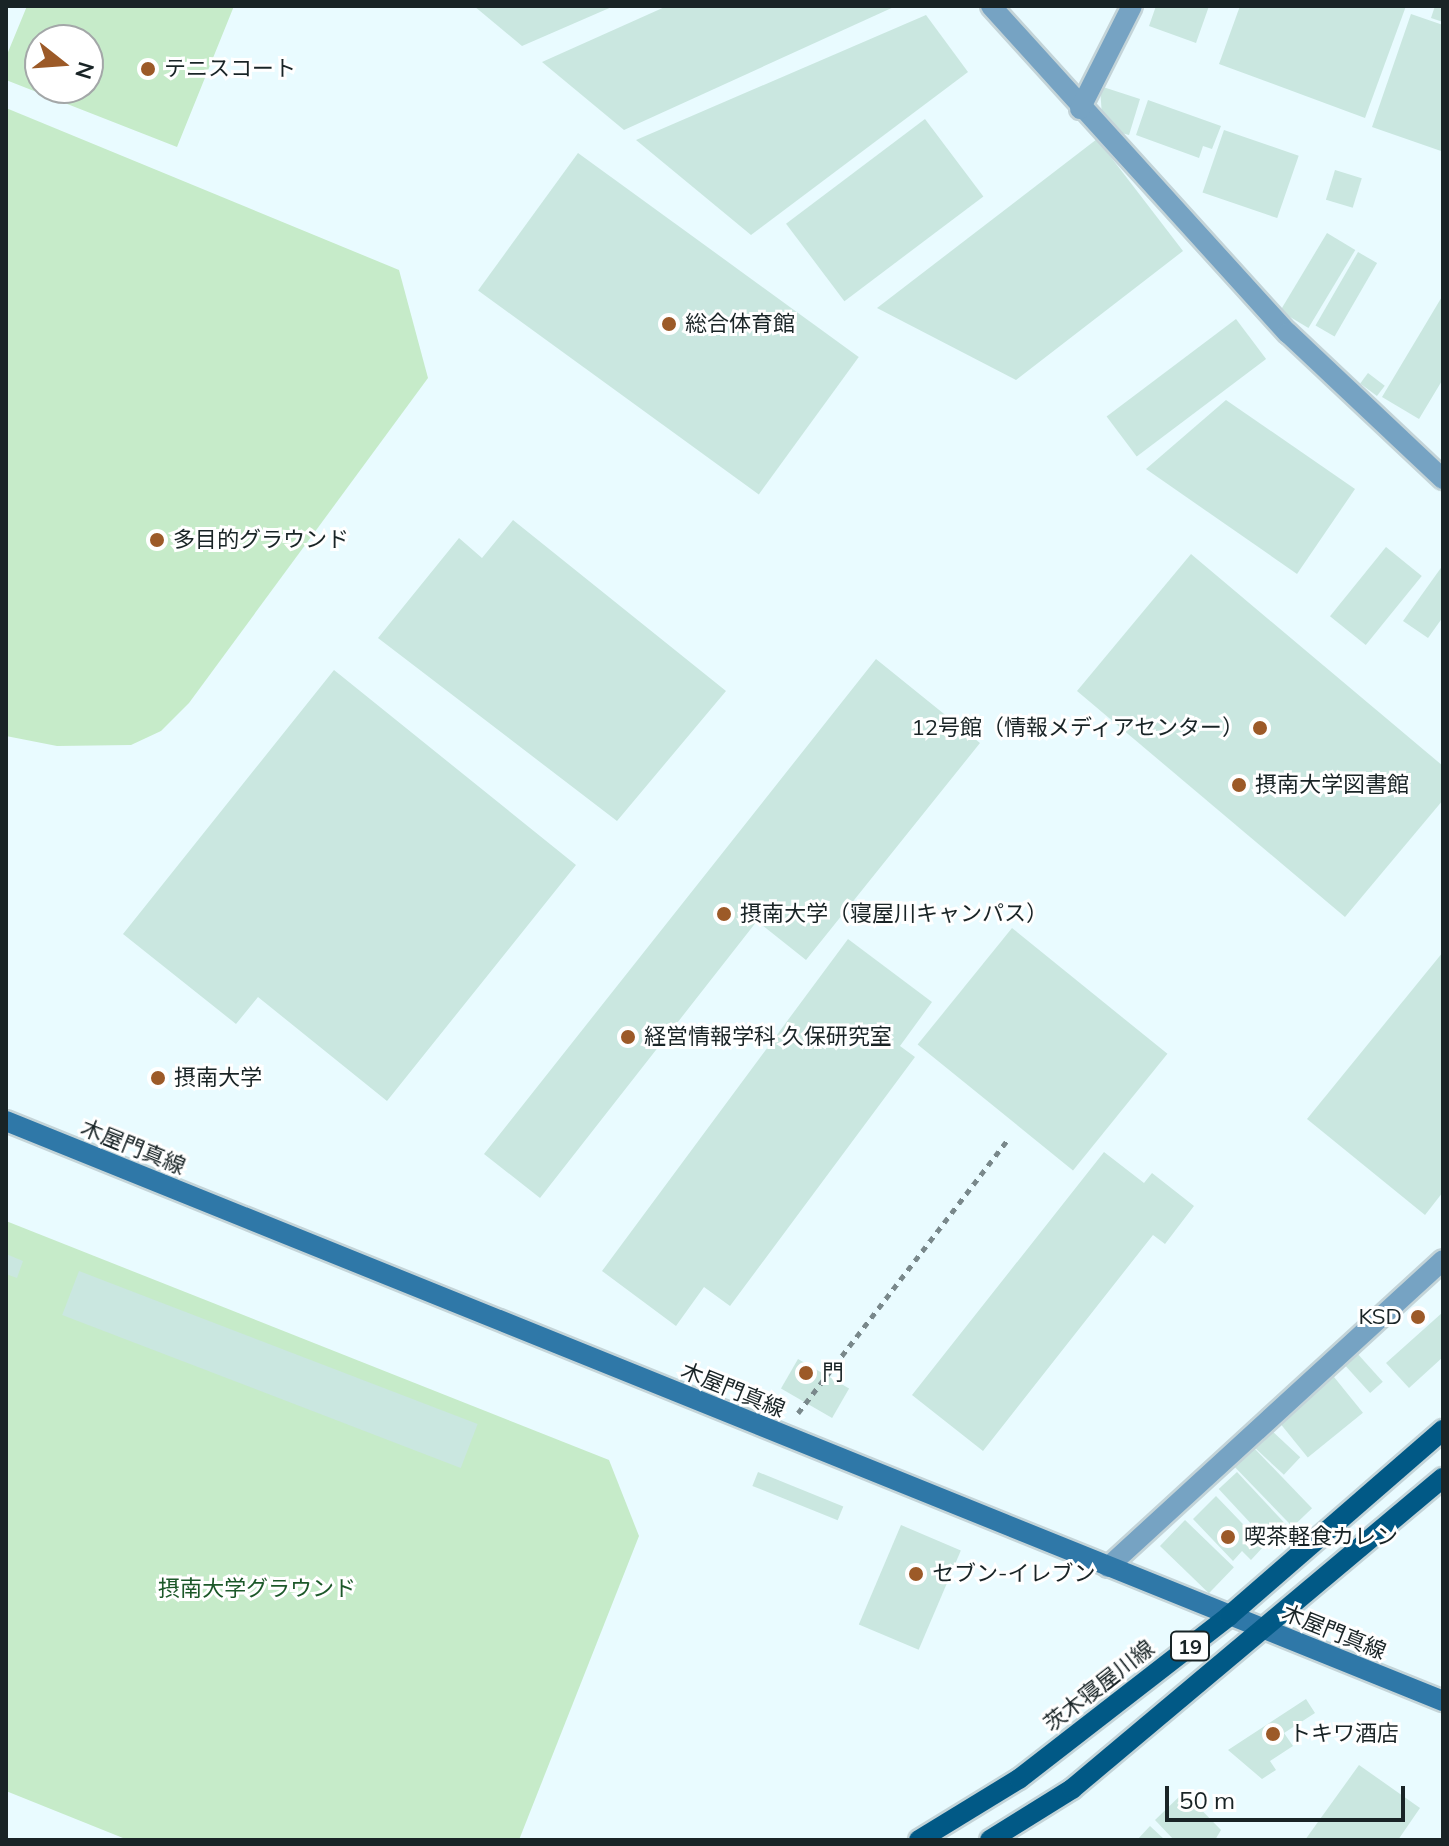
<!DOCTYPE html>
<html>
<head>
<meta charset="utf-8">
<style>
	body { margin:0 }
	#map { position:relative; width:1449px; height:1846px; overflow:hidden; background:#e9fbff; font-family:Mulish,"Noto Sans JP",sans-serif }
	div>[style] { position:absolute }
	.green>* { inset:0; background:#c6ebc9 }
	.building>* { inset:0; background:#cae7e0; transform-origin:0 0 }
	.path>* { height:5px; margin-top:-2.5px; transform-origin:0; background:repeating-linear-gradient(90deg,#79888b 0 6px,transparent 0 12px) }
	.roads { filter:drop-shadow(2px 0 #c4d4d8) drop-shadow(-2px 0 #c4d4d8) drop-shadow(0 2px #c4d4d8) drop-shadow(0 -2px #c4d4d8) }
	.street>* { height:20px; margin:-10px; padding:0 10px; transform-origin:10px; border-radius:10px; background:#76a3c3 }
	.secondary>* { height:20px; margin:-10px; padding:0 10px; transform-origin:10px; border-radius:10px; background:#2f78a8 }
	.primary>* { height:20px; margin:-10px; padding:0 10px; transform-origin:10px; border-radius:10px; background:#015986 }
	.dots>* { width:22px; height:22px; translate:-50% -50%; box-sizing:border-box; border:4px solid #fff; border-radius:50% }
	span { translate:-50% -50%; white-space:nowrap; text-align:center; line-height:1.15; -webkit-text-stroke:6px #fff; paint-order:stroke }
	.shield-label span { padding:2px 6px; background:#fff; border:2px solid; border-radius:6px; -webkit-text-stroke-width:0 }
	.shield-label { font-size:20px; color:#192426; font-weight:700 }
	.poi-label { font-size:22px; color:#192426 }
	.left { translate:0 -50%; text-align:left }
	.right { translate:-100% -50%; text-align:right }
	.street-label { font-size:22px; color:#192426 }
	.park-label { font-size:22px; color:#1c5829 }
	.frame { position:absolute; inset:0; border:8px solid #192426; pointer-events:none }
	.north { position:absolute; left:24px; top:24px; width:80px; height:80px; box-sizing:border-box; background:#fff; border:2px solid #a3a7a8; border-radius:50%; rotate:107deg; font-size:22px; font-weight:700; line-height:32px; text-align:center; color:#192426 }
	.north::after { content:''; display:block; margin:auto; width:28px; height:36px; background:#9c5a28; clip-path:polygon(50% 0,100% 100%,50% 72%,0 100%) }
	.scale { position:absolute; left:1165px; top:1786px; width:240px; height:36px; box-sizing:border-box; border:4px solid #192426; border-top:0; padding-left:10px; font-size:24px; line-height:28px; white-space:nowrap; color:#192426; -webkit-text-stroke:6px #fff; paint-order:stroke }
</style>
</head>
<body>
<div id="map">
	<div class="green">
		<i style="clip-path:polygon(evenodd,27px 6px,234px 6px,177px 147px,6px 80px,6px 57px,27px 6px,40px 40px,88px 40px,88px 88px,40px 88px,40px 40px)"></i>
		<i style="clip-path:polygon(6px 108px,399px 270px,428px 378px,189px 703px,161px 731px,131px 745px,57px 746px,6px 736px)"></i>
		<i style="clip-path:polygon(6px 1221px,609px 1460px,639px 1536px,519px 1840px,128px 1840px,6px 1791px)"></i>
	</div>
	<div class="building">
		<i style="clip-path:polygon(474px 6px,614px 6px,522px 46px)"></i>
		<i style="clip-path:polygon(667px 6px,896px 6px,624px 130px,542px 62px)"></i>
		<i style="clip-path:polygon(1156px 6px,1209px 6px,1196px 43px,1149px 26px)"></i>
		<i style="clip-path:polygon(1240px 6px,1406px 6px,1365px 118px,1219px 64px)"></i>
		<i style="clip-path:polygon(1435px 6px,1443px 6px,1443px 22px,1431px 18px)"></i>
		<i style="clip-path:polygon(1411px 14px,1443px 25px,1441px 151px,1372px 127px)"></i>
		<i style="clip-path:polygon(926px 15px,968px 72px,751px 235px,636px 140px)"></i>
		<i style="clip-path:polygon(1100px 86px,1140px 99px,1129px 135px,1114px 131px,1102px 117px)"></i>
		<i style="clip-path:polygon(1148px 100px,1221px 126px,1212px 149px,1203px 146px,1199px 158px,1136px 135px)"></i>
		<i style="left:925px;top:119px;width:97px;height:174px;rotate:53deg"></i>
		<i style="left:1224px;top:130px;width:79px;height:66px;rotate:19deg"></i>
		<i style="clip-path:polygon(1097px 139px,1183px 251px,1016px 380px,877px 308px)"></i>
		<i style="left:578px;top:153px;width:347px;height:170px;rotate:36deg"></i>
		<i style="left:1335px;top:170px;width:28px;height:31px;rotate:17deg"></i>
		<i style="left:1327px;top:233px;width:33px;height:91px;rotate:31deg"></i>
		<i style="left:1358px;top:252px;width:22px;height:85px;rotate:30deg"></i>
		<i style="clip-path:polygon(1443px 295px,1443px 379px,1419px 419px,1382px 397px)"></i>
		<i style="left:1236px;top:319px;width:50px;height:162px;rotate:53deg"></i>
		<i style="left:1368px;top:373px;width:21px;height:13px;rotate:37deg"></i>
		<i style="clip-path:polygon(1226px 400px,1355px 489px,1297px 574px,1146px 469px)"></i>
		<i style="clip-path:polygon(513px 520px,726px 691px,617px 821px,378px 638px,459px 538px,482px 558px)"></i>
		<i style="left:1386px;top:547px;width:46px;height:89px;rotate:39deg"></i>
		<i style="clip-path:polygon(1191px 554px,1443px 766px,1443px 800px,1345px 917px,1077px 691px)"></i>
		<i style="clip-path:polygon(1443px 565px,1443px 617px,1428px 638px,1403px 621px)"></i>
		<i style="clip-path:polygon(876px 659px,980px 743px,806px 960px,757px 921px,540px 1198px,484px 1154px)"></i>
		<i style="clip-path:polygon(334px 670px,576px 865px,387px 1101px,258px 997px,236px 1024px,123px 934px)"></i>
		<i style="left:1012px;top:928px;width:200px;height:150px;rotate:39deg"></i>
		<i style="clip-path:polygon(848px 939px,932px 1002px,900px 1046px,915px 1057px,730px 1306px,704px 1287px,676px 1326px,602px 1271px)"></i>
		<i style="clip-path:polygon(1443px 952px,1443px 1192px,1425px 1215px,1307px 1119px)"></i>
		<i style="clip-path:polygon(1104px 1152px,1144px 1183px,1152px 1173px,1194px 1206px,1165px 1244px,1153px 1235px,983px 1451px,912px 1395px)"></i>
		<i style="clip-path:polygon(6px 1254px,23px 1261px,17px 1278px,6px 1274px)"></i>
		<i style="left:79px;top:1271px;width:427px;height:47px;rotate:21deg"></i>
		<i style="clip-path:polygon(1443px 1312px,1443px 1357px,1409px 1388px,1386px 1363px)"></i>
		<i style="left:1356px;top:1352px;width:40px;height:17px;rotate:48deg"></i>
		<i style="left:798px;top:1359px;width:59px;height:34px;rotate:30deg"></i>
		<i style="left:1334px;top:1377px;width:46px;height:71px;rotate:51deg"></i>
		<i style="left:1271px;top:1430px;width:40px;height:24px;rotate:43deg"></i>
		<i style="left:1253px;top:1447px;width:85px;height:27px;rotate:46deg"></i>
		<i style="left:758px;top:1472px;width:92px;height:15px;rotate:22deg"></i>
		<i style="left:1237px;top:1472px;width:76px;height:25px;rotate:47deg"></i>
		<i style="clip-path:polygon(1216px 1496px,1264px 1546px,1251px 1560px,1242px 1551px,1233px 1561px,1193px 1519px)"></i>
		<i style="left:1185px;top:1520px;width:68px;height:36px;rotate:44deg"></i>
		<i style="left:901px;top:1525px;width:65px;height:108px;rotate:23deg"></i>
		<i style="clip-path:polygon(1306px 1699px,1315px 1713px,1284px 1733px,1293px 1746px,1270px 1761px,1276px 1770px,1262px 1779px,1228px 1750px)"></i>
		<i style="clip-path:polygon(1359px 1765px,1420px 1808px,1398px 1840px,1305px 1840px)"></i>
		<i style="clip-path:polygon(1184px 1792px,1221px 1830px,1215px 1840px,1174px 1840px,1155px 1820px)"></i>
		<i style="clip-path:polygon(1150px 1826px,1165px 1840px,1137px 1840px)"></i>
	</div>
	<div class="path">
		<i style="left:798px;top:1413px;width:345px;rotate:-52.5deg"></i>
	</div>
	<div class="roads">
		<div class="street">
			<i style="left:991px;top:6px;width:442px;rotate:47.8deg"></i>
			<i style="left:1288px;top:333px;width:213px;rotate:43.3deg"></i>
			<i style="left:1080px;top:109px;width:115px;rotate:-63.2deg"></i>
			<i style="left:1108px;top:1567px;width:454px;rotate:-42.5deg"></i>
		</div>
		<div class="secondary">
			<i style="left:6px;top:1121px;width:1550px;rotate:21.98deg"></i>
		</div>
		<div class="primary">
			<i style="left:919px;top:1840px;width:117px;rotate:-31.4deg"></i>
			<i style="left:1019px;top:1779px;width:266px;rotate:-37.8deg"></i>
			<i style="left:1229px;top:1616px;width:284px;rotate:-41deg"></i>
			<i style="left:990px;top:1840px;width:97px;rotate:-31.9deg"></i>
			<i style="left:1072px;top:1789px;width:484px;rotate:-40deg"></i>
		</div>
	</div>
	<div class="dots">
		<i style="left:148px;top:69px;background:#9c5a28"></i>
		<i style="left:669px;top:324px;background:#9c5a28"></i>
		<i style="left:157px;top:540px;background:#9c5a28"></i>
		<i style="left:1260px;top:728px;background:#9c5a28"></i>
		<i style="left:1239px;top:785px;background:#9c5a28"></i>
		<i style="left:724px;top:914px;background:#9c5a28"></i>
		<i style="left:628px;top:1037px;background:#9c5a28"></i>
		<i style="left:158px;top:1078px;background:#9c5a28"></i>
		<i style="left:1418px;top:1317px;background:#9c5a28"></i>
		<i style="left:806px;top:1373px;background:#9c5a28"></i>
		<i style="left:1228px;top:1537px;background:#9c5a28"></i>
		<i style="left:916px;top:1574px;background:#9c5a28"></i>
		<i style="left:1273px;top:1734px;background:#9c5a28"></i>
	</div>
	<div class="shield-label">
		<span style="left:1190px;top:1646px">19</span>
	</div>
	<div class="poi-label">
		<span class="left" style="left:164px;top:69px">テニスコート</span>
		<span class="left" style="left:685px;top:324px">総合体育館</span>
		<span class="left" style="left:173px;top:540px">多目的グラウンド</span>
		<span class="right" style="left:1244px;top:728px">12号館（情報メディアセンター）</span>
		<span class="left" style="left:1255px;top:785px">摂南大学図書館</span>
		<span class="left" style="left:740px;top:914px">摂南大学（寝屋川キャンパス）</span>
		<span class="left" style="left:644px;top:1037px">経営情報学科 久保研究室</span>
		<span class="left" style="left:174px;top:1078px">摂南大学</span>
		<span class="right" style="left:1402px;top:1317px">KSD</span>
		<span class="left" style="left:822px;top:1373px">門</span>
		<span class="left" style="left:1244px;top:1537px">喫茶軽食カレン</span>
		<span class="left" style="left:932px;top:1574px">セブン-イレブン</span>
		<span class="left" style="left:1289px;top:1734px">トキワ酒店</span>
	</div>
	<div class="street-label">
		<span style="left:133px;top:1147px;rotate:22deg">木屋門真線</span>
		<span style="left:733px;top:1390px;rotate:22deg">木屋門真線</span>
		<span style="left:1334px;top:1632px;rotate:22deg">木屋門真線</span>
		<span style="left:1099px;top:1686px;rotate:-38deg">茨木寝屋川線</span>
	</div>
	<div class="park-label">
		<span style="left:257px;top:1589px">摂南大学グラウンド</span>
	</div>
	<div class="frame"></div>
	<div class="north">N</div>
	<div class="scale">50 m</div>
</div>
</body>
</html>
